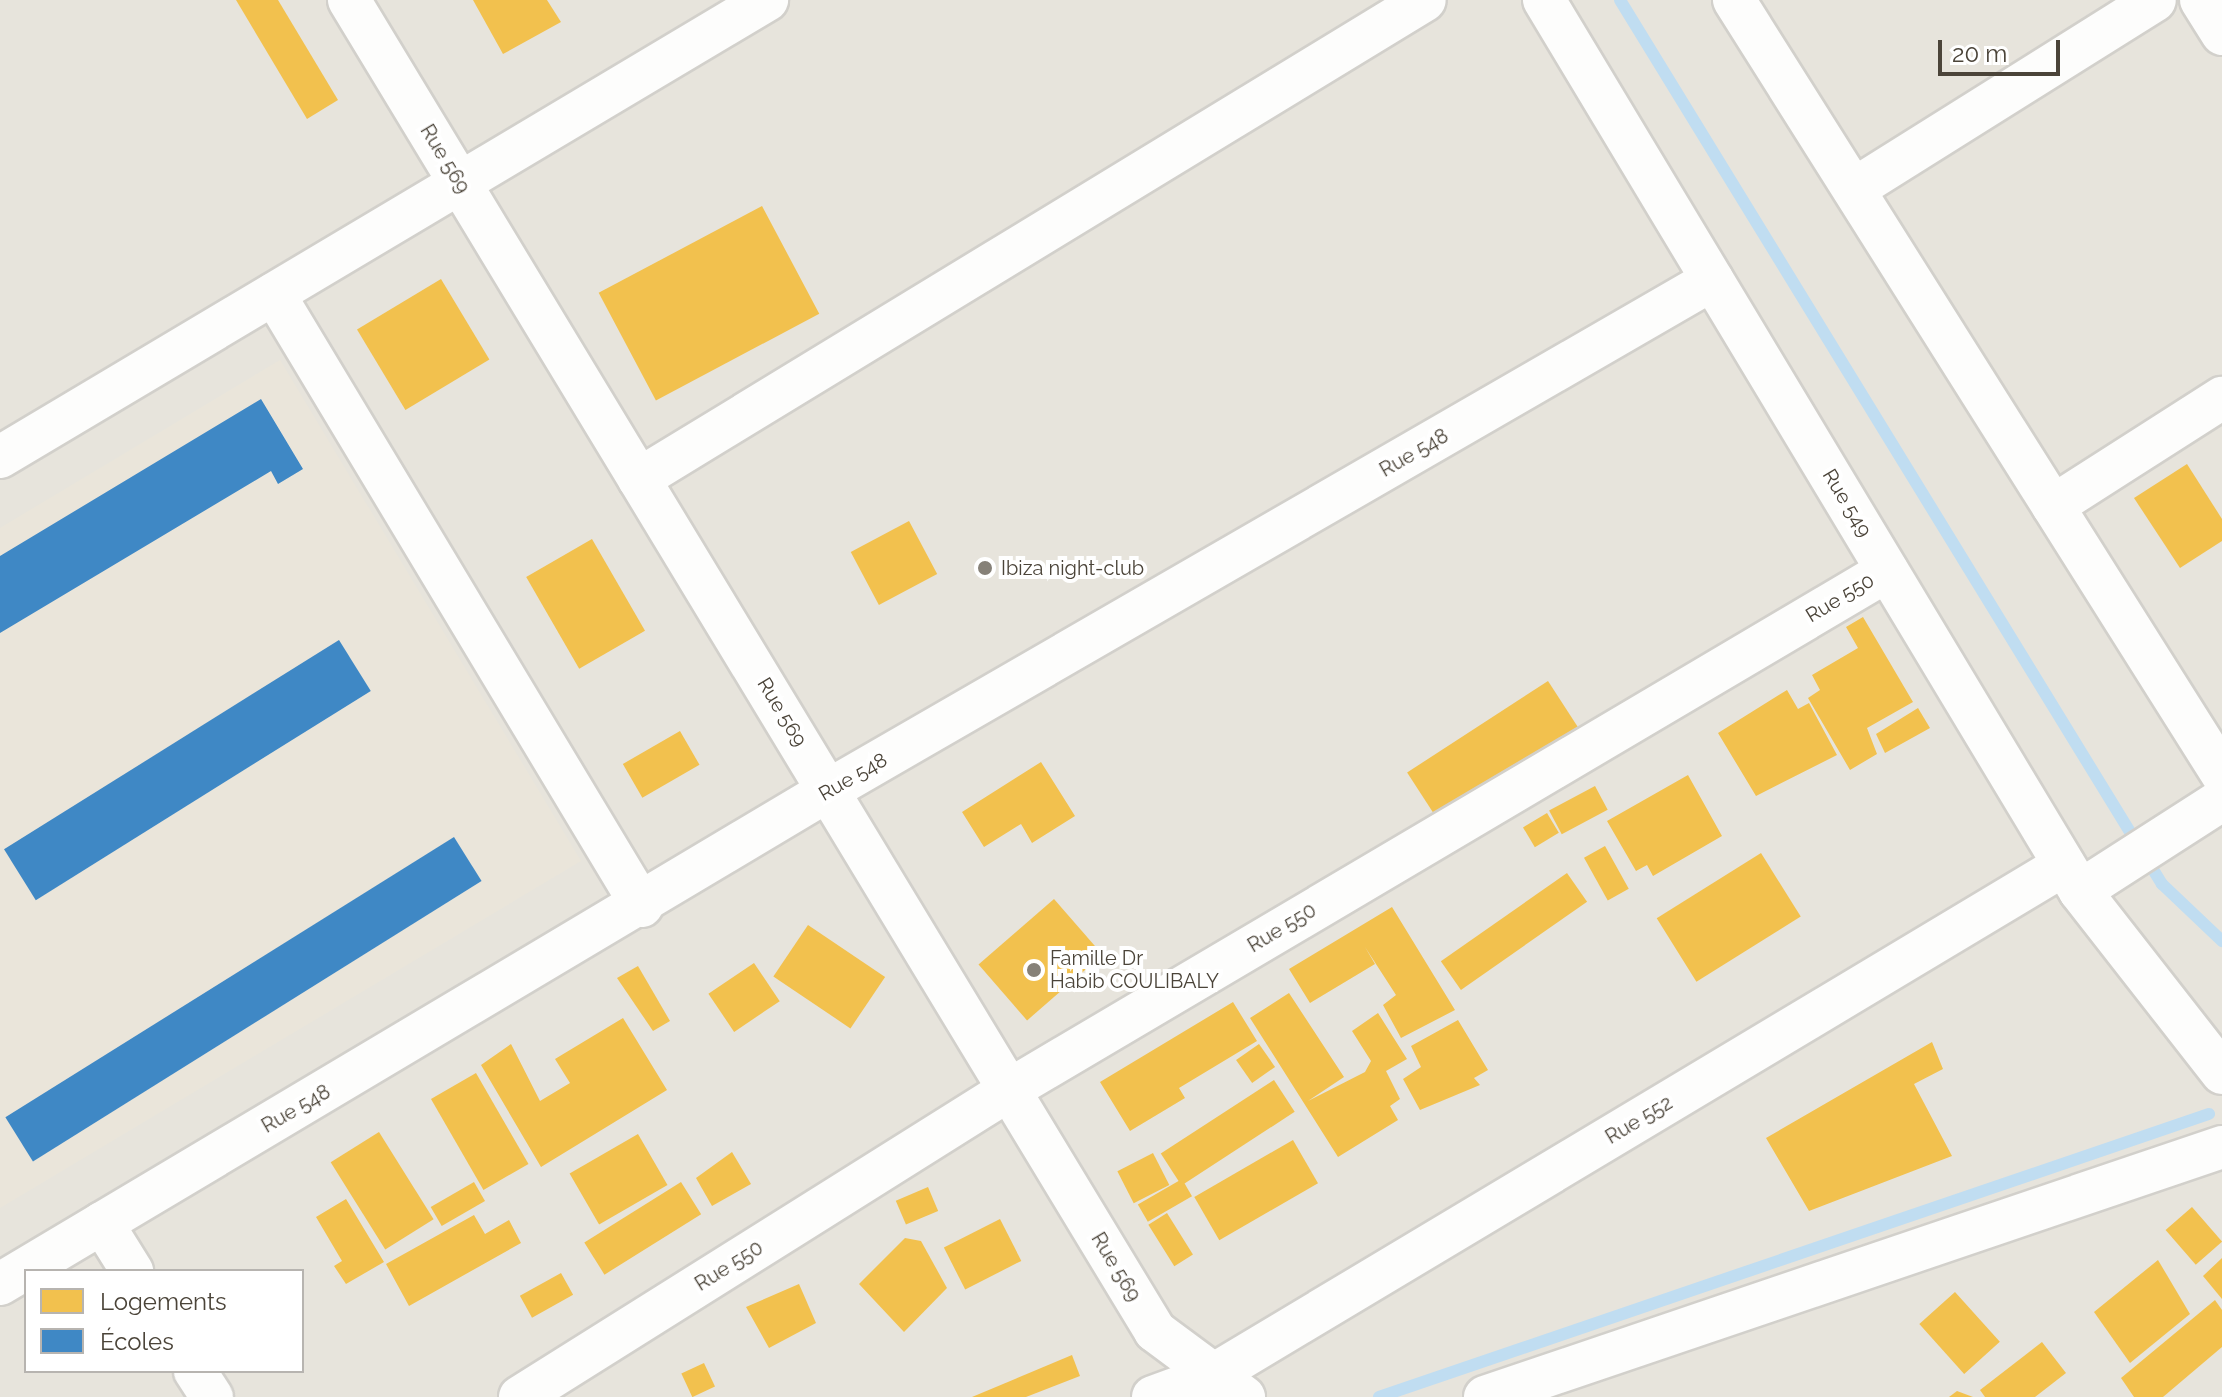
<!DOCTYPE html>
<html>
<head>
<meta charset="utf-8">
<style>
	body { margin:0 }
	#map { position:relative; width:2222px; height:1397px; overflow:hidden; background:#f4f2ee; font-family:Raleway,sans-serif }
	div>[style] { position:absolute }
	.residential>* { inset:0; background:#e7e4dc }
	.education>* { inset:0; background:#eae5da }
	.homes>* { inset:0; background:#f2c14e; transform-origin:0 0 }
	.schools>* { inset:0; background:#3f88c5; transform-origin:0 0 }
	.stream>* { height:12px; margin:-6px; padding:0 6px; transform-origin:6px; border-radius:6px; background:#c0ddf1 }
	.roads { filter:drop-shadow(2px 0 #d2d0cb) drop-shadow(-2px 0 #d2d0cb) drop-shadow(0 2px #d2d0cb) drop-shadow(0 -2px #d2d0cb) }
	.minor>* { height:42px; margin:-21px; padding:0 21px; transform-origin:21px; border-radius:21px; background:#fdfdfc }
	.dots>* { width:22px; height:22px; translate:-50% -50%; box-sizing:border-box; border:4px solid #fff; border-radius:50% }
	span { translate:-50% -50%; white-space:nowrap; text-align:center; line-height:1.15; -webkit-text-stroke:8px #fff; paint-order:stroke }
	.street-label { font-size:20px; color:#4b4439 }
	.poi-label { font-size:20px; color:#4b4439 }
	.left { translate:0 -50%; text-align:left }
	.legend { position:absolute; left:24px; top:1269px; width:280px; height:104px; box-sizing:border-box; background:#fff; border:2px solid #b7b4b0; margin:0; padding:10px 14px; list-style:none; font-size:24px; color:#4b4439 }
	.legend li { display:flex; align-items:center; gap:16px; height:40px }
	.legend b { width:40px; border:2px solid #b7b4b0 }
	.scale { position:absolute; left:1938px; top:40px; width:122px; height:36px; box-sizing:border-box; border:4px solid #4b4439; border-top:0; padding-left:10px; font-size:24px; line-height:28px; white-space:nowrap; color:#4b4439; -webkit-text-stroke:6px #fff; paint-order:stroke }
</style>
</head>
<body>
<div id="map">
	<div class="residential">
		<i style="clip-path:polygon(evenodd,0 0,2222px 0,2222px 1397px,0 1397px,0 0,26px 1271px,302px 1271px,302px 1371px,26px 1371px,26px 1271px)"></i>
	</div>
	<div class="education">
		<i style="clip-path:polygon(280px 360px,581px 861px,0 1208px,0 528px)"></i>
	</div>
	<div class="homes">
		<i style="clip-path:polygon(236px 0,278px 0,338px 100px,307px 119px)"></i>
		<i style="clip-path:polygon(473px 0,547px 0,561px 22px,503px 54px)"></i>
		<i style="left:762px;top:206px;width:122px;height:185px;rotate:62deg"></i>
		<i style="left:441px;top:279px;width:94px;height:98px;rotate:59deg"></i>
		<i style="clip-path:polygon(2187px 464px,2222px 519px,2222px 541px,2180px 568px,2134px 498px)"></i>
		<i style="left:909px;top:521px;width:60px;height:66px;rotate:62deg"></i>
		<i style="left:592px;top:539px;width:106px;height:76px;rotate:60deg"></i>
		<i style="clip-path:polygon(1863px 617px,1913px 702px,1867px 728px,1877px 754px,1850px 770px,1808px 698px,1820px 690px,1812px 675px,1858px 648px,1846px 627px)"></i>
		<i style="left:1548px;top:681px;width:67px;height:168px;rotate:57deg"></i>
		<i style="clip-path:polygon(1787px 690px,1798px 709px,1809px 703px,1837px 755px,1756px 796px,1718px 733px)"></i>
		<i style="clip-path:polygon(1918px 708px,1930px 728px,1885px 753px,1876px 734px)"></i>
		<i style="left:680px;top:731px;width:39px;height:66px;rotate:60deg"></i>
		<i style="clip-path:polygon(1041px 762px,1075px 816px,1032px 843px,1021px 824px,984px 847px,962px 812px)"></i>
		<i style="clip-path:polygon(1688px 775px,1722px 836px,1653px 876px,1647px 865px,1636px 871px,1607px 821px)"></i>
		<i style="left:1595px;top:786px;width:27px;height:52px;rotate:62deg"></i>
		<i style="left:1547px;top:813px;width:23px;height:28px;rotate:59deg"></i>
		<i style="left:1605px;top:846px;width:49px;height:24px;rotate:61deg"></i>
		<i style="left:1761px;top:853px;width:75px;height:123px;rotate:58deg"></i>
		<i style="left:1567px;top:873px;width:35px;height:154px;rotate:55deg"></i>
		<i style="left:1054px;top:899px;width:74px;height:100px;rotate:49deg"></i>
		<i style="clip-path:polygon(1392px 907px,1455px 1010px,1401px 1038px,1383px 1005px,1396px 995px,1365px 947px,1375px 964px,1310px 1003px,1289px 969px)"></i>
		<i style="left:808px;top:925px;width:93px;height:62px;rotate:34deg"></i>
		<i style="left:754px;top:963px;width:46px;height:55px;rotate:56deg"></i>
		<i style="clip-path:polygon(638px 966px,670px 1021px,653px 1031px,617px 978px)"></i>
		<i style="clip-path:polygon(1289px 993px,1344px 1077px,1308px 1101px,1365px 1072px,1371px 1061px,1352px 1031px,1378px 1013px,1407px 1059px,1386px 1071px,1400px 1099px,1390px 1106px,1398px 1120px,1338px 1157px,1250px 1018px)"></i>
		<i style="clip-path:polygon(1233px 1002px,1257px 1041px,1179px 1088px,1185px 1098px,1130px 1131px,1100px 1082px)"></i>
		<i style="clip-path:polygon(623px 1018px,667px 1090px,541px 1167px,481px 1065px,511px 1044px,540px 1101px,570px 1083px,555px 1059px)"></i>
		<i style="clip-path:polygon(1458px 1020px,1488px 1070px,1474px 1078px,1480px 1085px,1420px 1110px,1403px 1079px,1421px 1067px,1411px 1046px)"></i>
		<i style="clip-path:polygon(1932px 1042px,1943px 1069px,1914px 1084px,1952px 1156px,1809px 1211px,1766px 1138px)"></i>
		<i style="left:1259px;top:1044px;width:28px;height:28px;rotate:55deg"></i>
		<i style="left:476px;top:1073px;width:105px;height:52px;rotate:60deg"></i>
		<i style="left:1274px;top:1080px;width:38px;height:135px;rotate:57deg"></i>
		<i style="left:379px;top:1132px;width:103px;height:57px;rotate:58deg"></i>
		<i style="left:638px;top:1134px;width:59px;height:79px;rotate:60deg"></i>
		<i style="left:1293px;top:1140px;width:50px;height:114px;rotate:60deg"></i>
		<i style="clip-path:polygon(732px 1152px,751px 1184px,712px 1206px,696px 1178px)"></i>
		<i style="left:1153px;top:1153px;width:36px;height:40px;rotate:63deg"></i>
		<i style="left:1182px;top:1179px;width:20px;height:51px;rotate:60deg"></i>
		<i style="left:474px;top:1182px;width:22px;height:50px;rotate:60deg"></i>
		<i style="left:681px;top:1182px;width:38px;height:114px;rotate:58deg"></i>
		<i style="left:928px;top:1187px;width:26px;height:35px;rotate:67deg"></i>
		<i style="clip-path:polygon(346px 1199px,384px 1262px,346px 1284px,334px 1266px,342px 1261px,316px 1217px)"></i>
		<i style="left:2192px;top:1207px;width:46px;height:35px;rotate:49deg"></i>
		<i style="left:1167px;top:1213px;width:49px;height:22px;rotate:58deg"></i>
		<i style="clip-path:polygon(474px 1215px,485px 1234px,509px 1220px,521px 1243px,409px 1306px,386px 1264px)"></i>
		<i style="left:1000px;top:1219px;width:47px;height:63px;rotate:63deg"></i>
		<i style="clip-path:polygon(905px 1238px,921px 1241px,947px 1288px,904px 1332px,859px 1284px)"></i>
		<i style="clip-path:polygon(2222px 1258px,2222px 1299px,2203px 1276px)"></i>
		<i style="clip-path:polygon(2158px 1260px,2190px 1314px,2130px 1363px,2094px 1312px)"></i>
		<i style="left:561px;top:1273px;width:25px;height:47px;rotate:61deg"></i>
		<i style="clip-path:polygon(799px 1284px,816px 1323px,769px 1348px,746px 1307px)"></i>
		<i style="left:1955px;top:1292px;width:67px;height:48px;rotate:48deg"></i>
		<i style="clip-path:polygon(2215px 1300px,2222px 1310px,2222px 1347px,2163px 1397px,2134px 1397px,2121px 1378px)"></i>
		<i style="clip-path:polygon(2042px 1342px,2066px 1373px,2035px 1397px,1985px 1397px,1980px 1390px)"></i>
		<i style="clip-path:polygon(1072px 1355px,1080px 1376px,1026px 1397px,972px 1397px)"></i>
		<i style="left:704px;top:1363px;width:26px;height:25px;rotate:65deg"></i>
		<i style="clip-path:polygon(1957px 1391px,1973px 1397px,1949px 1397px)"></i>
	</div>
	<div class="schools">
		<i style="clip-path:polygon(261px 399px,303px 469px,278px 484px,271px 471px,0 633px,0 556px)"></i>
		<i style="left:339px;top:640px;width:60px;height:395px;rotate:58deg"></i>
		<i style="left:454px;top:837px;width:52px;height:529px;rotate:58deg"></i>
	</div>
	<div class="stream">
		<i style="left:1620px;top:0;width:1037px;rotate:58.49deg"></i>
		<i style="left:2162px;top:884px;width:83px;rotate:43.5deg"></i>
		<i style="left:1379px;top:1397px;width:877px;rotate:-18.83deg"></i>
	</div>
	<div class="roads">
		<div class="minor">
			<i style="left:349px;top:0;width:1556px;rotate:58.8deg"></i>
			<i style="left:1155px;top:1331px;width:111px;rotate:36.6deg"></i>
			<i style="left:1544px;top:0;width:1040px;rotate:58.97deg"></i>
			<i style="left:2080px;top:891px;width:231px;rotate:52deg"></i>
			<i style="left:1734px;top:0;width:915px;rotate:57.77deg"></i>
			<i style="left:2201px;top:0;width:40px;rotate:58deg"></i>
			<i style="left:1854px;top:189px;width:355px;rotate:-32.1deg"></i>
			<i style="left:274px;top:294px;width:714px;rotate:58.98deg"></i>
			<i style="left:0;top:457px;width:893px;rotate:-30.79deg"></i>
			<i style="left:639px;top:479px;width:920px;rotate:-31.36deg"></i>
			<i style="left:2053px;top:506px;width:201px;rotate:-32.6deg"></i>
			<i style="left:2080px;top:891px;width:169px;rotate:-32.7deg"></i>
			<i style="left:102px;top:1223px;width:57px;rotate:58deg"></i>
			<i style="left:0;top:1284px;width:965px;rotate:-30.79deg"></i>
			<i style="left:829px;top:790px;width:1020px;rotate:-30.01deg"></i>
			<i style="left:195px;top:1371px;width:31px;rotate:57deg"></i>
			<i style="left:520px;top:1397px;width:577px;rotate:-32.12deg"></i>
			<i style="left:1009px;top:1090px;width:1020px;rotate:-30.59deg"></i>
			<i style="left:1153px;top:1397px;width:64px;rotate:-20.1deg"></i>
			<i style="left:1213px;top:1375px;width:992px;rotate:-30.93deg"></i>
			<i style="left:1485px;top:1397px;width:778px;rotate:-18.74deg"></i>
		</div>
	</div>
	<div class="dots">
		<i style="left:985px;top:568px;background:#868178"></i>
		<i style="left:1034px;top:970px;background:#868178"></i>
	</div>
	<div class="street-label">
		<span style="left:445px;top:159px;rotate:59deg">Rue 569</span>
		<span style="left:1414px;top:453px;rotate:-30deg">Rue 548</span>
		<span style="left:1847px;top:503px;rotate:59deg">Rue 549</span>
		<span style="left:1840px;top:598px;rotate:-31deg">Rue 550</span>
		<span style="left:782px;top:712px;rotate:59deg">Rue 569</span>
		<span style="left:853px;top:777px;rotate:-30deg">Rue 548</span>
		<span style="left:1282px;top:928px;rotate:-31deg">Rue 550</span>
		<span style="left:296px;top:1109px;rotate:-30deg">Rue 548</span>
		<span style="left:1639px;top:1120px;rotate:-31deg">Rue 552</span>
		<span style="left:729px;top:1266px;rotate:-32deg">Rue 550</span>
		<span style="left:1116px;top:1267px;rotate:59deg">Rue 569</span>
	</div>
	<div class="poi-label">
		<span class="left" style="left:1001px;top:568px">Ibiza night-club</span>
		<span class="left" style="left:1050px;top:970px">Famille Dr<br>Habib COULIBALY</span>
	</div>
	<ul class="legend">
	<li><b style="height:22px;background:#f2c14e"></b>Logements</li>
	<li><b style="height:22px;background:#3f88c5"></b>Écoles</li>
	</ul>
	<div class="scale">20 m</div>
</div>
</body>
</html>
